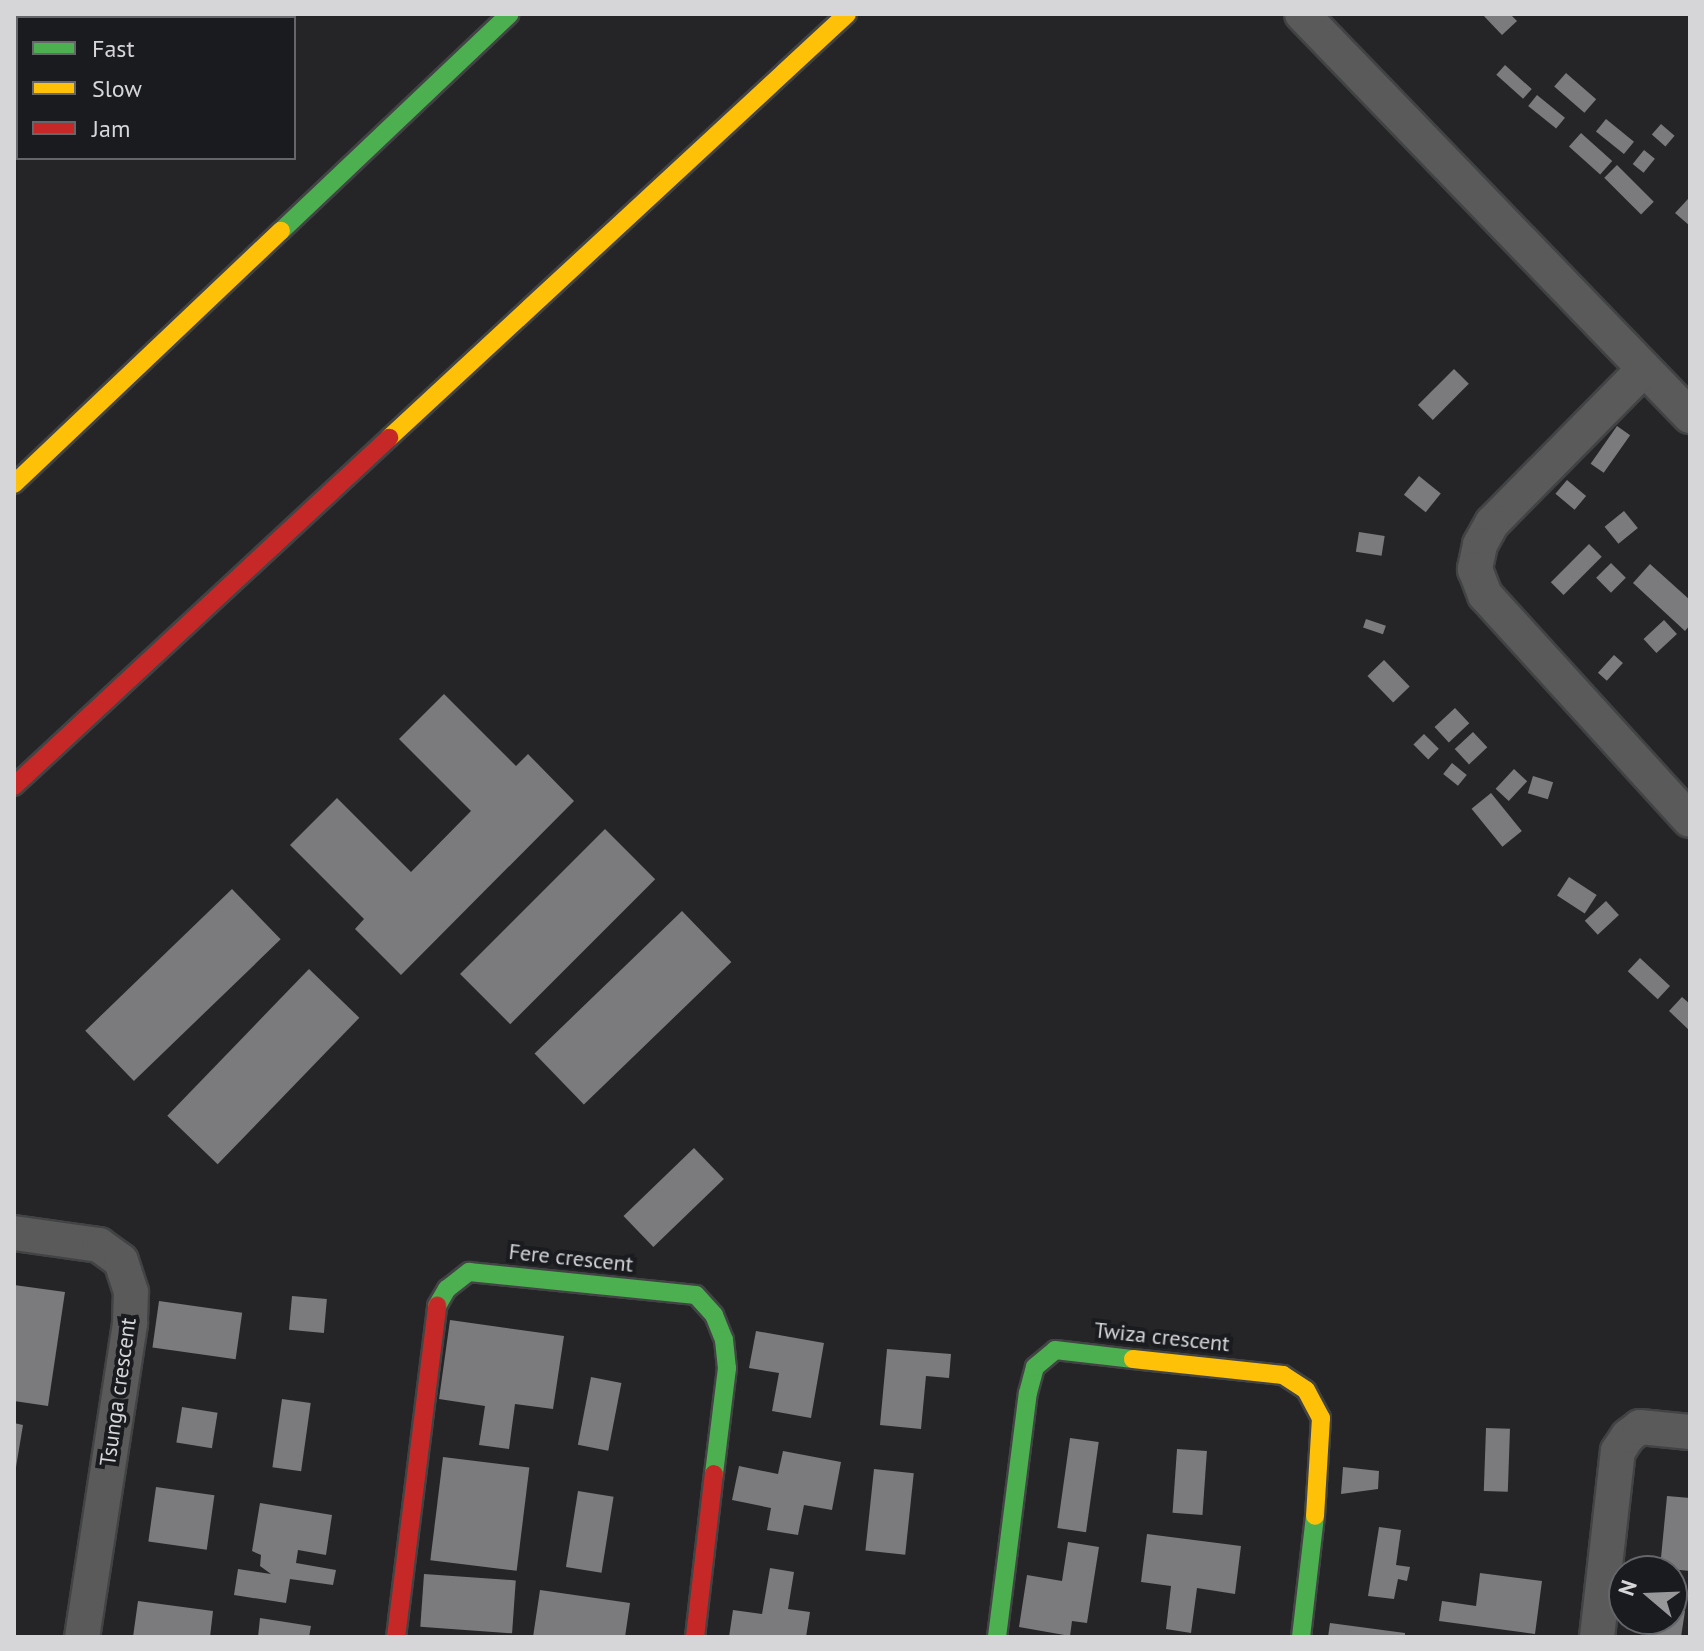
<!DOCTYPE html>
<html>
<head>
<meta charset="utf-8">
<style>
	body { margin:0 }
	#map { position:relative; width:1704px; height:1651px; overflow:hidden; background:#252527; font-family:"PT Sans",sans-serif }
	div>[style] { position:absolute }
	.building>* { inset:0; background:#7b7b7d; transform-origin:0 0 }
	.roads { filter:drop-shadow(2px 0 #424344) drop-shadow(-2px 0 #424344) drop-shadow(0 2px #424344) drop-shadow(0 -2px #424344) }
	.street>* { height:34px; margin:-17px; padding:0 17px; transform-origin:17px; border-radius:17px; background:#5a5a5b }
	.fast>* { height:18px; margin:-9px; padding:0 9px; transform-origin:9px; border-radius:9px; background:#4caf50 }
	.slow>* { height:18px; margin:-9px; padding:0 9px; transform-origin:9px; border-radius:9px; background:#ffc107 }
	.jam>* { height:18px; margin:-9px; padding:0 9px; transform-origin:9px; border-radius:9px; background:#c62828 }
	span { translate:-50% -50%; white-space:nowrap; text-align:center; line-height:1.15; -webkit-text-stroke:8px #1a1b1f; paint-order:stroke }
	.street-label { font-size:22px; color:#d6d6d9 }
	.frame { position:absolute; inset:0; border:16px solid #d6d6d9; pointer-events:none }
	.legend { position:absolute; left:16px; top:16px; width:280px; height:144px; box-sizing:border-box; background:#1a1b1f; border:2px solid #656669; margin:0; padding:10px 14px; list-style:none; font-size:24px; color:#d6d6d9 }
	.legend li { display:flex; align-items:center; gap:16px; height:40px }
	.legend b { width:40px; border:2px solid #656669 }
	.north { position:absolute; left:1608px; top:1555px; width:80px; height:80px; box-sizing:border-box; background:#1a1b1f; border:2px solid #656669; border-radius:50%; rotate:289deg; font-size:22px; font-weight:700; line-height:32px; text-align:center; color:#d6d6d9 }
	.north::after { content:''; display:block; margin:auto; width:28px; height:36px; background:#98989b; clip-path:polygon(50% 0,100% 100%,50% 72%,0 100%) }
</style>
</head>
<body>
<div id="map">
	<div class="building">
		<i style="clip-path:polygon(1482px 14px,1510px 14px,1517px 21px,1502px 35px)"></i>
		<i style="left:1505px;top:65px;width:36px;height:13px;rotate:42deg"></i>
		<i style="left:1566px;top:73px;width:40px;height:18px;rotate:41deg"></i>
		<i style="left:1537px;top:95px;width:36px;height:14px;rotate:39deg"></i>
		<i style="left:1606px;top:119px;width:36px;height:16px;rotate:39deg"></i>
		<i style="left:1661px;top:124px;width:18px;height:14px;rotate:41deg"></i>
		<i style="left:1581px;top:133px;width:42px;height:18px;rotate:42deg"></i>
		<i style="left:1644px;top:150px;width:14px;height:18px;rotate:39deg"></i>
		<i style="left:1617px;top:165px;width:52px;height:18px;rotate:45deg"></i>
		<i style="clip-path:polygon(1688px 199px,1690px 201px,1690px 226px,1675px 213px)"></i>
		<i style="left:1454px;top:369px;width:21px;height:51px;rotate:45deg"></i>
		<i style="left:1617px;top:426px;width:16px;height:46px;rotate:35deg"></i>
		<i style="left:1419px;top:476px;width:28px;height:24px;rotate:39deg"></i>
		<i style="left:1567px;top:480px;width:25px;height:18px;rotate:40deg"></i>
		<i style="left:1624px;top:511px;width:22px;height:25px;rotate:51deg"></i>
		<i style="left:1359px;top:532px;width:26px;height:20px;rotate:9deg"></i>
		<i style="left:1589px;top:544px;width:18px;height:54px;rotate:45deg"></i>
		<i style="left:1611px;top:563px;width:21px;height:21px;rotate:45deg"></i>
		<i style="clip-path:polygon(1650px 564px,1690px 600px,1690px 625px,1685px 631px,1633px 583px)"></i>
		<i style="left:1366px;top:619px;width:21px;height:9px;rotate:19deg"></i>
		<i style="left:1664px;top:620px;width:19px;height:28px;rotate:47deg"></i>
		<i style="left:1614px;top:655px;width:12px;height:24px;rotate:42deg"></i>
		<i style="left:1384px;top:660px;width:37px;height:23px;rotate:46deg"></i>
		<i style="clip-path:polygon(444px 694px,516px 766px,528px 754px,574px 801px,401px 975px,355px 929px,364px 919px,290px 845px,337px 798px,411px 872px,471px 811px,399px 739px)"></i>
		<i style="left:1455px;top:708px;width:21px;height:28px;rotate:47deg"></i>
		<i style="left:1473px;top:732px;width:21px;height:25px;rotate:47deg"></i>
		<i style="left:1424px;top:734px;width:21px;height:15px;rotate:45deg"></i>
		<i style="left:1452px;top:763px;width:19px;height:14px;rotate:39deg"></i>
		<i style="left:1514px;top:769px;width:18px;height:27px;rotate:43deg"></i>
		<i style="left:1533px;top:776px;width:21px;height:18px;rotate:17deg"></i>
		<i style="left:1491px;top:793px;width:49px;height:25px;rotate:51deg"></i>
		<i style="left:605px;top:829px;width:71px;height:205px;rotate:45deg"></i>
		<i style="left:1569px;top:877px;width:33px;height:22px;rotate:33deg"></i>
		<i style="left:232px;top:889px;width:70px;height:204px;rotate:46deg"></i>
		<i style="left:1606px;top:901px;width:19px;height:29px;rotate:47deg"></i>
		<i style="left:682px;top:911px;width:71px;height:205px;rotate:46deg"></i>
		<i style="left:1640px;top:958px;width:41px;height:18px;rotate:43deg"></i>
		<i style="left:309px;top:969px;width:70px;height:204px;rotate:44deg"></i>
		<i style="clip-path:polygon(1682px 997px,1690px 1004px,1690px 1031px,1669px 1011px)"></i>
		<i style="left:694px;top:1148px;width:43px;height:98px;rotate:46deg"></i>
		<i style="clip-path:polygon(14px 1285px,65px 1292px,48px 1406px,14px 1401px)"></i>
		<i style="left:292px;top:1296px;width:35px;height:34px;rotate:5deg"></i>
		<i style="left:159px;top:1301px;width:84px;height:47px;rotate:8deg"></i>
		<i style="clip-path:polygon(450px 1320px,564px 1336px,553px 1409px,515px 1404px,509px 1449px,479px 1445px,485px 1406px,439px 1399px)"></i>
		<i style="clip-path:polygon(756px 1331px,824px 1343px,811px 1418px,772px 1411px,779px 1373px,749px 1368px)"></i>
		<i style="clip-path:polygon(887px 1349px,951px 1354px,949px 1378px,926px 1376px,921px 1429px,880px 1425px)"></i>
		<i style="left:591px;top:1377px;width:31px;height:69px;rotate:11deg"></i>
		<i style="left:282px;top:1399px;width:29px;height:69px;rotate:8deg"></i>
		<i style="left:182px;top:1407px;width:36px;height:36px;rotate:9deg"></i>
		<i style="clip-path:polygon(14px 1423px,23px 1425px,16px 1467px,14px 1467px)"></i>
		<i style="left:1486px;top:1428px;width:24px;height:63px;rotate:2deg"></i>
		<i style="left:1070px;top:1438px;width:29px;height:91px;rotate:8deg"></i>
		<i style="left:1177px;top:1449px;width:30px;height:64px;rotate:4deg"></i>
		<i style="clip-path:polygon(783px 1451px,841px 1462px,832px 1510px,804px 1505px,798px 1535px,767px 1530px,771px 1508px,732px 1500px,739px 1466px,778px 1474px)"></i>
		<i style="left:443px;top:1457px;width:87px;height:104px;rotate:7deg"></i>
		<i style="clip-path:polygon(1343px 1467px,1379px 1471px,1378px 1489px,1341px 1494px)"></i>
		<i style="left:874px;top:1469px;width:40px;height:82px;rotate:6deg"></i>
		<i style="left:156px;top:1487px;width:59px;height:55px;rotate:8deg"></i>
		<i style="left:578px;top:1491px;width:36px;height:77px;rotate:9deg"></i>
		<i style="clip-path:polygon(1667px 1496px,1690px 1498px,1690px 1571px,1660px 1568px)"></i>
		<i style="clip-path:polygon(260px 1503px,332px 1515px,326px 1555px,298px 1550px,296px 1563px,336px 1570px,333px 1585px,290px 1579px,286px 1603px,234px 1595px,238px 1569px,271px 1574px,260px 1566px,261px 1555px,252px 1551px)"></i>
		<i style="clip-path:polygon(1379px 1527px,1401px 1530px,1396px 1565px,1410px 1567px,1407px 1581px,1398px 1579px,1394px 1599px,1368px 1596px)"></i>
		<i style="clip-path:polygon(1147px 1534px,1241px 1546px,1235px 1594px,1197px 1588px,1191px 1633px,1166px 1629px,1171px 1586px,1141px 1582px)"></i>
		<i style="clip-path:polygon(1068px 1542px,1099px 1547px,1087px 1623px,1072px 1621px,1070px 1636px,1019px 1627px,1027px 1575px,1062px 1581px)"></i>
		<i style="clip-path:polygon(770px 1568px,794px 1572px,788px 1609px,810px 1612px,806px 1637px,729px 1637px,733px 1610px,762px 1614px)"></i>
		<i style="clip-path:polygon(1480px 1573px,1542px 1581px,1535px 1634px,1439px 1621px,1442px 1601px,1476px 1606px)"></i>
		<i style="left:424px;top:1574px;width:92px;height:53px;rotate:4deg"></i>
		<i style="clip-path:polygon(540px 1590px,630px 1603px,625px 1637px,533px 1637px)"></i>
		<i style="clip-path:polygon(138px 1601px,213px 1611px,210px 1637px,133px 1637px)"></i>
		<i style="clip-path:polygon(1672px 1609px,1685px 1611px,1681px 1637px,1653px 1637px,1656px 1619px,1672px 1619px)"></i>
		<i style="clip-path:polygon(260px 1618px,311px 1626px,309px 1637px,258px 1637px)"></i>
		<i style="clip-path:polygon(1330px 1623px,1405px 1633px,1405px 1637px,1328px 1637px)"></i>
	</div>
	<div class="roads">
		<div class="street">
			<i style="left:1302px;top:14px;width:559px;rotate:46.02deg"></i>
			<i style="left:1644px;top:369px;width:216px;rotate:134.6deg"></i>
			<i style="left:1492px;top:523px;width:25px;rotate:119deg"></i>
			<i style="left:1480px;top:545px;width:25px;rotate:102deg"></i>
			<i style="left:1475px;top:569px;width:28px;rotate:69deg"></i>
			<i style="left:1485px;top:595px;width:304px;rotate:47.7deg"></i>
			<i style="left:14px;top:1233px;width:86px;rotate:8deg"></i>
			<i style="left:99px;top:1245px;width:27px;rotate:36deg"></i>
			<i style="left:121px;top:1261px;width:33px;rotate:72deg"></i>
			<i style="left:131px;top:1292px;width:32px;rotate:92deg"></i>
			<i style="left:130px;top:1324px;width:317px;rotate:98.7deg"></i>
			<i style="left:1597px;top:1637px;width:187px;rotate:-83.6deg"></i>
			<i style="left:1618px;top:1451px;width:18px;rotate:-56deg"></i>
			<i style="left:1628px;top:1436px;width:15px;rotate:-37deg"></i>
			<i style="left:1640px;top:1427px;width:50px;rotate:5.7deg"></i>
		</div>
		<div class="fast">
			<i style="left:281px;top:231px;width:315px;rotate:-43.5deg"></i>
			<i style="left:437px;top:1306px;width:20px;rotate:-60deg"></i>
			<i style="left:447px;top:1289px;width:28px;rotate:-38deg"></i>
			<i style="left:469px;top:1272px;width:228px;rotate:5.8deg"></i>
			<i style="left:696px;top:1295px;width:27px;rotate:48deg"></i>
			<i style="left:714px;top:1315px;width:27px;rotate:68deg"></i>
			<i style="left:724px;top:1340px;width:28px;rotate:84deg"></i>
			<i style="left:727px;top:1368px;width:107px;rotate:97deg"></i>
			<i style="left:997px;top:1637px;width:246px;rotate:-82.8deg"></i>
			<i style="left:1028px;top:1393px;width:27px;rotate:-75deg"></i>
			<i style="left:1035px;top:1367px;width:26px;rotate:-40deg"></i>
			<i style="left:1055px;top:1350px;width:79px;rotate:6.6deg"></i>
			<i style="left:1301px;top:1637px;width:122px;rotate:-83.4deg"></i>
		</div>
		<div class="slow">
			<i style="left:389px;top:438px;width:624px;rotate:-42.79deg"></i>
			<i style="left:14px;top:484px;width:368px;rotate:-43.5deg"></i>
			<i style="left:1133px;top:1359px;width:151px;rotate:6.1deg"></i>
			<i style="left:1283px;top:1375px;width:27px;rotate:33deg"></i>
			<i style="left:1306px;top:1390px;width:32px;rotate:62deg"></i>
			<i style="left:1321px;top:1418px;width:98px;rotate:93.5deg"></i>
		</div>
		<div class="jam">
			<i style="left:14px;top:786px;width:512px;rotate:-42.86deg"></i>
			<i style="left:396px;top:1637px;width:334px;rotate:-82.9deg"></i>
			<i style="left:695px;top:1637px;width:164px;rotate:-83.4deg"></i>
		</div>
	</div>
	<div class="street-label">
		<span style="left:571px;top:1258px;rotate:6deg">Fere crescent</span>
		<span style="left:1162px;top:1337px;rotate:6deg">Twiza crescent</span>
		<span style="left:118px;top:1392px;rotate:-82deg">Tsunga crescent</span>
	</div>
	<div class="frame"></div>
	<ul class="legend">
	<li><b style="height:10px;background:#4caf50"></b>Fast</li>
	<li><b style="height:10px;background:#ffc107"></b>Slow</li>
	<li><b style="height:10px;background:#c62828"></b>Jam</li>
	</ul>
	<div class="north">N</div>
</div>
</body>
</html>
